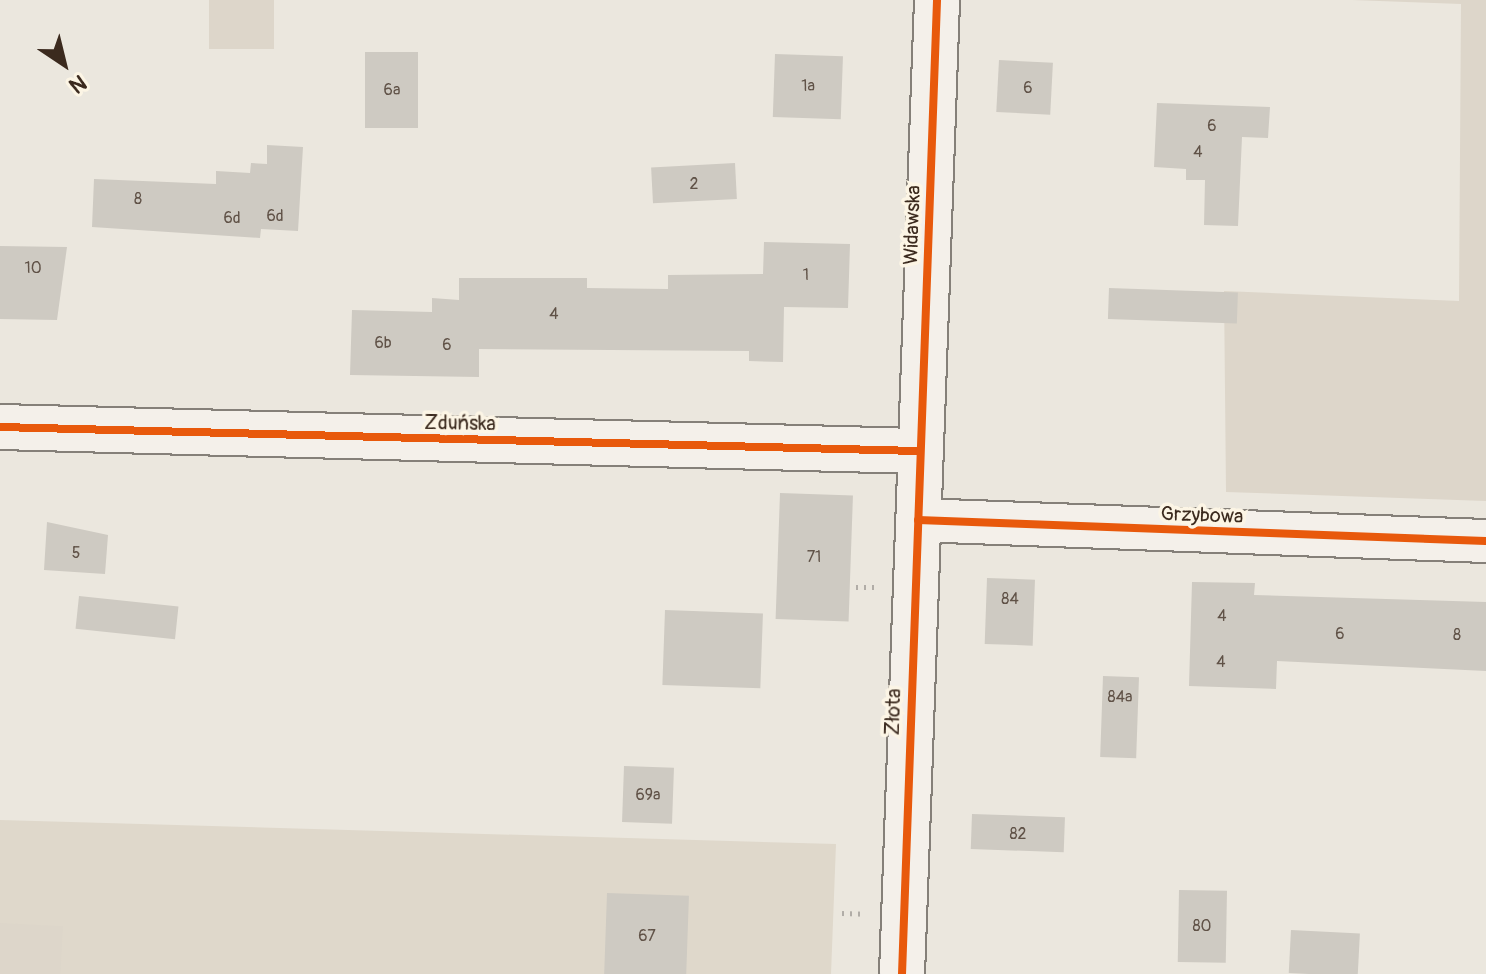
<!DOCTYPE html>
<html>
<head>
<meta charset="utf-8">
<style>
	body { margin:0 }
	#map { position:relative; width:1486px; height:974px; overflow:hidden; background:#ebe7de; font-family:Pangolin,sans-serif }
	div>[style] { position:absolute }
	.built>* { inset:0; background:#dfd8cb }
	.green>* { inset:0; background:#ddd6ca; transform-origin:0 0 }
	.building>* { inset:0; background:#cecac2; transform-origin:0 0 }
	.path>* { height:5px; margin-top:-2.5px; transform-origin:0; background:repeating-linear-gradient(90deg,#b1ada7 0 2px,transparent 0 8px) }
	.roads { filter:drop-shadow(2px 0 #858079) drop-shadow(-2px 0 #858079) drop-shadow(0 2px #858079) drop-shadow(0 -2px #858079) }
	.street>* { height:42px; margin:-21px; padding:0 21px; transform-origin:21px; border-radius:21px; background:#f4f0ea }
	.secondary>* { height:44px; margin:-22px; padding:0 22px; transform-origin:22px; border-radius:22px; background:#f4f0ea }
	.cycleway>* { height:8px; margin:-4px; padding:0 4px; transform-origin:4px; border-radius:4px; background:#e8590c }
	span { translate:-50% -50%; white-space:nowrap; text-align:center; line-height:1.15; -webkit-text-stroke:7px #fcf5e5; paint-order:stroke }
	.number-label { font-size:16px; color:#605247 }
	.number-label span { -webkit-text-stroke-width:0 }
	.street-label { font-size:20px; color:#3b2a1e }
	.north { position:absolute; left:24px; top:24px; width:80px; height:80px; -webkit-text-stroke:6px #fcf5e5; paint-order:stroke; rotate:145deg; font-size:22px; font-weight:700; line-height:32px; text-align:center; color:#3b2a1e }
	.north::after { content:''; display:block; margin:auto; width:28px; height:36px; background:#3b2a1e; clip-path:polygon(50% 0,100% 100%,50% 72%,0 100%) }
</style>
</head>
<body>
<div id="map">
	<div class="built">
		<i style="clip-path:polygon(0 820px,836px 844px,831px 974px,0 974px)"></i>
	</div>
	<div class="green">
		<i style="left:209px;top:0;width:65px;height:49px"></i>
		<i style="clip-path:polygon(1352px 0,1486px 0,1486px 501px,1226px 492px,1224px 291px,1459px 301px,1461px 4px)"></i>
		<i style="left:0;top:923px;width:63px;height:51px;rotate:3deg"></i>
	</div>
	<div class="building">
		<i style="left:365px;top:52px;width:53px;height:76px"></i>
		<i style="left:775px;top:54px;width:68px;height:63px;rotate:2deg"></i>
		<i style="left:999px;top:60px;width:54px;height:52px;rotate:3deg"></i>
		<i style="clip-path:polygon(1157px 103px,1270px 107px,1268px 138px,1242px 137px,1238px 226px,1204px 225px,1205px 180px,1186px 180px,1186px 169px,1154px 167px)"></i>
		<i style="clip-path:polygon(267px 145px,303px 147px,298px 231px,261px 229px,260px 238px,92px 227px,94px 179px,216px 184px,216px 171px,250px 173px,251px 163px,267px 164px)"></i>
		<i style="left:735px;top:163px;width:36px;height:84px;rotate:87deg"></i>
		<i style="clip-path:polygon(764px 242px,850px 244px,848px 308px,784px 307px,783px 362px,749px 361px,749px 351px,479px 349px,479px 377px,350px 375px,352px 310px,432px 312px,432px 298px,459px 300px,459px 278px,587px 278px,587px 288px,668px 289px,668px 275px,763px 274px)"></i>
		<i style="clip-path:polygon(0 246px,67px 247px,57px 320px,0 319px)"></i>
		<i style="left:1109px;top:288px;width:129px;height:31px;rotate:2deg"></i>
		<i style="left:780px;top:493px;width:73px;height:126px;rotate:2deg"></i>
		<i style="clip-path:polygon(47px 522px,108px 535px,105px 574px,44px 570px)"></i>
		<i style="left:987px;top:578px;width:48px;height:66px;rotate:2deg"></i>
		<i style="clip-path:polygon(1192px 582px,1255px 583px,1254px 595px,1486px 602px,1486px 671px,1277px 661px,1276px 689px,1189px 686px)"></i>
		<i style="left:79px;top:596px;width:100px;height:33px;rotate:6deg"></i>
		<i style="left:665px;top:610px;width:98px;height:75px;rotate:2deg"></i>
		<i style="left:1103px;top:676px;width:36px;height:81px;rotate:2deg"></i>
		<i style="left:624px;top:766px;width:50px;height:56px;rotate:2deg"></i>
		<i style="left:972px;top:814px;width:93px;height:35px;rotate:2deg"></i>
		<i style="left:1179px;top:890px;width:48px;height:72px;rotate:1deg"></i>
		<i style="left:607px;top:893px;width:82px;height:81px;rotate:2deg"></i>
		<i style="left:1291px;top:930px;width:69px;height:43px;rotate:3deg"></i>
	</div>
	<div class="path">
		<i style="left:856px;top:587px;width:18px"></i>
		<i style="left:842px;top:913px;width:23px;rotate:2deg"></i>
	</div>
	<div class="roads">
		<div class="street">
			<i style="left:918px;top:520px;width:568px;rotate:2.12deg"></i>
		</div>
		<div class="secondary">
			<i style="left:0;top:427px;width:919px;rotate:1.5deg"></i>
			<i style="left:902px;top:974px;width:975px;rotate:-87.94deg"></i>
		</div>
	</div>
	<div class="cycleway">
		<i style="left:0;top:427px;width:919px;rotate:1.5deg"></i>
		<i style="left:918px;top:520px;width:568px;rotate:2.12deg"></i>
		<i style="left:902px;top:974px;width:975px;rotate:-87.94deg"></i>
	</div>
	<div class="number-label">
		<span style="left:808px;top:86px">1a</span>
		<span style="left:1028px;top:88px">6</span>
		<span style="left:392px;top:90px">6a</span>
		<span style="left:1212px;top:126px">6</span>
		<span style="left:1198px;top:152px">4</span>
		<span style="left:694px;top:184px">2</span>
		<span style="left:138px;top:199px">8</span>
		<span style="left:275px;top:216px">6d</span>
		<span style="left:232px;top:218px">6d</span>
		<span style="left:33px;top:268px">10</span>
		<span style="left:806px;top:275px">1</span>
		<span style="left:554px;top:314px">4</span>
		<span style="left:383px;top:343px">6b</span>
		<span style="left:447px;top:345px">6</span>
		<span style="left:76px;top:553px">5</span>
		<span style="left:814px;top:557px">71</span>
		<span style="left:1010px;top:599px">84</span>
		<span style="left:1222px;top:616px">4</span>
		<span style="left:1340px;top:634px">6</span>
		<span style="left:1457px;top:635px">8</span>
		<span style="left:1221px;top:662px">4</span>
		<span style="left:1120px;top:697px">84a</span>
		<span style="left:648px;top:795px">69a</span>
		<span style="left:1018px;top:834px">82</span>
		<span style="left:1202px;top:926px">80</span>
		<span style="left:647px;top:936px">67</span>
	</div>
	<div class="street-label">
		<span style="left:912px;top:225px;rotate:-88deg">Widawska</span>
		<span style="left:460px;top:423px;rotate:1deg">Zduńska</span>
		<span style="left:1202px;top:515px;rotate:2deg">Grzybowa</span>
		<span style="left:893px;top:712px;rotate:-88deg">Złota</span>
	</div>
	<div class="north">N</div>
</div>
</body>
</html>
